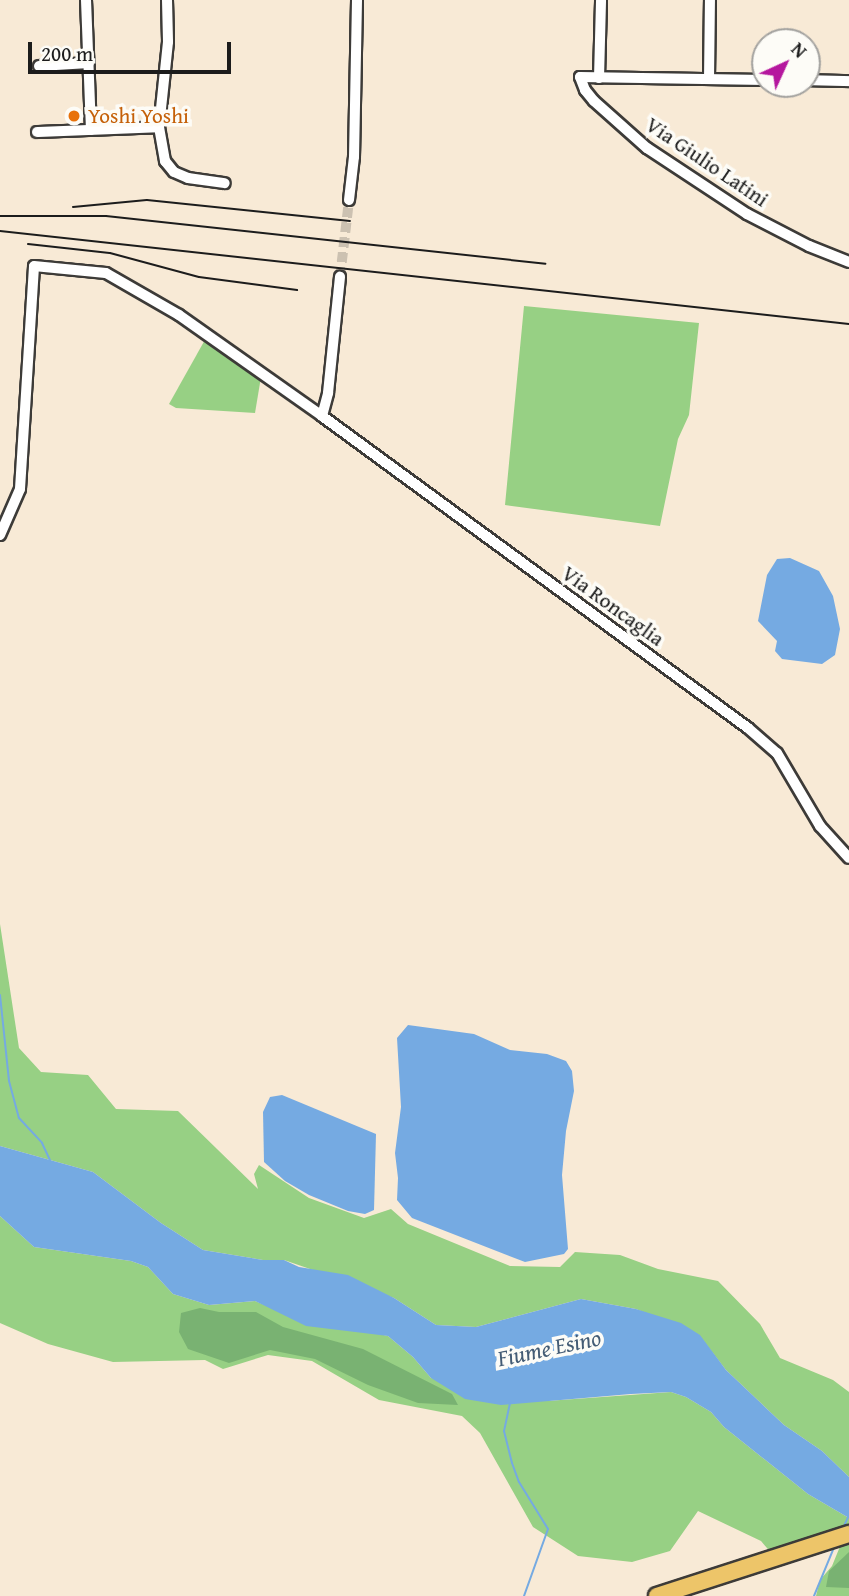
<!DOCTYPE html>
<html>
<head>
<meta charset="utf-8">
<style>
	body { margin:0 }
	#map { position:relative; width:849px; height:1596px; overflow:hidden; background:#f8ead6; font-family:"Gentium Book Plus",serif }
	div>[style] { position:absolute }
	.green>* { inset:0; background:#97d084 }
	.forest>* { inset:0; background:#79b272 }
	.water>* { inset:0; background:#75aae2 }
	.stream>* { height:2px; margin:-1px; padding:0 1px; transform-origin:1px; border-radius:1px; background:#75aae2 }
	.minor-tunnel>* { height:10px; margin-top:-5px; transform-origin:0; background:repeating-linear-gradient(90deg,#ccc1b1 0 10px,transparent 0 15px) }
	.roads { filter:drop-shadow(2px 0 #3d3b38) drop-shadow(-2px 0 #3d3b38) drop-shadow(0 2px #3d3b38) drop-shadow(0 -2px #3d3b38) }
	.minor>* { height:10px; margin:-5px; padding:0 5px; transform-origin:5px; border-radius:5px; background:#fff }
	.highway>* { height:16px; margin:-8px; padding:0 8px; transform-origin:8px; border-radius:8px; background:#edc569 }
	.rail>* { height:2px; margin:-1px; padding:0 1px; transform-origin:1px; border-radius:1px; background:#1c1c1c }
	.dots>* { width:19px; height:19px; translate:-50% -50%; box-sizing:border-box; border:4px solid #fdfcf7; border-radius:50% }
	span { translate:-50% -50%; white-space:nowrap; text-align:center; line-height:1.15; -webkit-text-stroke:7px #fdfcf7; paint-order:stroke }
	.food-label { font-size:21px; color:#c56008 }
	.left { translate:0 -50%; text-align:left }
	.street-label { font-size:21px; color:#1c1c1c }
	.water-label { font-size:23px; color:#445c75; font-style:italic }
	.north { position:absolute; left:751px; top:28px; width:70px; height:70px; box-sizing:border-box; background:#fdfcf7; border:2px solid #a3a29f; border-radius:50%; rotate:45deg; font-size:19px; font-weight:700; line-height:28px; text-align:center; color:#1c1c1c }
	.north::after { content:''; display:block; margin:auto; width:24px; height:32px; background:#b5179e; clip-path:polygon(50% 0,100% 100%,50% 72%,0 100%) }
	.scale { position:absolute; left:28px; top:42px; width:203px; height:32px; box-sizing:border-box; border:4px solid #1c1c1c; border-top:0; padding-left:9px; font-size:21px; line-height:24px; white-space:nowrap; color:#1c1c1c; -webkit-text-stroke:5px #fdfcf7; paint-order:stroke }
</style>
</head>
<body>
<div id="map">
	<div class="green">
		<i style="clip-path:polygon(524px 306px,699px 323px,689px 415px,678px 439px,660px 526px,505px 505px)"></i>
		<i style="clip-path:polygon(206px 338px,261px 377px,255px 413px,176px 408px,169px 404px)"></i>
		<i style="clip-path:polygon(0 924px,19px 1048px,41px 1072px,88px 1075px,116px 1109px,178px 1111px,258px 1189px,254px 1174px,259px 1165px,309px 1198px,364px 1218px,391px 1209px,408px 1224px,510px 1266px,560px 1267px,575px 1252px,620px 1255px,658px 1269px,718px 1281px,760px 1324px,780px 1358px,833px 1380px,849px 1392px,849px 1477px,822px 1451px,784px 1425px,726px 1370px,699px 1335px,636px 1309px,581px 1299px,476px 1327px,436px 1325px,394px 1298px,284px 1260px,263px 1260px,203px 1250px,161px 1223px,93px 1172px,0 1146px)"></i>
		<i style="clip-path:polygon(0 1216px,34px 1247px,131px 1261px,148px 1267px,173px 1294px,209px 1305px,255px 1301px,279px 1311px,388px 1336px,413px 1357px,431px 1378px,547px 1401px,671px 1392px,686px 1397px,711px 1412px,724px 1427px,808px 1494px,849px 1518px,849px 1531px,773px 1555px,761px 1541px,698px 1511px,670px 1551px,632px 1562px,578px 1556px,533px 1527px,480px 1433px,462px 1416px,379px 1400px,312px 1361px,268px 1355px,223px 1369px,205px 1360px,113px 1362px,48px 1344px,0 1323px)"></i>
		<i style="clip-path:polygon(849px 1542px,849px 1596px,816px 1596px,820px 1580px,832px 1566px,841px 1544px)"></i>
	</div>
	<div class="forest">
		<i style="clip-path:polygon(200px 1308px,219px 1312px,256px 1312px,283px 1327px,363px 1349px,452px 1394px,458px 1405px,418px 1403px,368px 1385px,315px 1359px,270px 1350px,229px 1363px,188px 1349px,179px 1332px,181px 1313px)"></i>
		<i style="clip-path:polygon(849px 1552px,849px 1588px,826px 1587px,829px 1571px)"></i>
	</div>
	<div class="water">
		<i style="clip-path:polygon(790px 558px,819px 571px,833px 596px,840px 629px,835px 655px,822px 664px,782px 659px,775px 651px,777px 641px,758px 621px,767px 575px,777px 559px)"></i>
		<i style="clip-path:polygon(408px 1025px,474px 1034px,510px 1050px,547px 1054px,566px 1061px,572px 1071px,574px 1091px,566px 1131px,562px 1175px,568px 1249px,564px 1254px,525px 1262px,412px 1218px,397px 1200px,398px 1178px,395px 1153px,401px 1107px,397px 1038px)"></i>
		<i style="clip-path:polygon(282px 1095px,376px 1134px,374px 1210px,365px 1214px,348px 1211px,309px 1195px,285px 1181px,264px 1162px,263px 1112px,270px 1097px)"></i>
		<i style="clip-path:polygon(0 1146px,93px 1172px,161px 1223px,203px 1250px,263px 1260px,284px 1260px,299px 1267px,348px 1275px,394px 1298px,436px 1325px,476px 1327px,581px 1299px,636px 1309px,681px 1323px,700px 1335px,726px 1370px,784px 1425px,822px 1451px,849px 1477px,849px 1518px,808px 1494px,724px 1427px,711px 1412px,686px 1397px,671px 1392px,631px 1394px,501px 1405px,465px 1399px,431px 1378px,413px 1357px,388px 1336px,306px 1326px,255px 1301px,209px 1305px,173px 1294px,148px 1267px,131px 1261px,34px 1247px,0 1216px)"></i>
	</div>
	<div class="stream">
		<i style="left:0;top:995px;width:86px;rotate:84deg"></i>
		<i style="left:9px;top:1081px;width:38px;rotate:75deg"></i>
		<i style="left:19px;top:1118px;width:34px;rotate:47deg"></i>
		<i style="left:42px;top:1143px;width:19px;rotate:65deg"></i>
		<i style="left:510px;top:1403px;width:29px;rotate:102deg"></i>
		<i style="left:504px;top:1431px;width:33px;rotate:76deg"></i>
		<i style="left:512px;top:1463px;width:20px;rotate:70deg"></i>
		<i style="left:519px;top:1482px;width:55px;rotate:58.3deg"></i>
		<i style="left:548px;top:1529px;width:71px;rotate:109.7deg"></i>
		<i style="left:843px;top:1528px;width:14px;rotate:-65deg"></i>
		<i style="left:814px;top:1596px;width:55px;rotate:-67.6deg"></i>
	</div>
	<div class="minor-tunnel">
		<i style="left:340px;top:277px;width:78px;rotate:-83.3deg"></i>
	</div>
	<div class="roads">
		<div class="minor">
			<i style="left:86px;top:0;width:130px;rotate:87.8deg"></i>
			<i style="left:167px;top:0;width:42px;rotate:88.6deg"></i>
			<i style="left:168px;top:42px;width:85px;rotate:96deg"></i>
			<i style="left:159px;top:127px;width:35px;rotate:80deg"></i>
			<i style="left:165px;top:161px;width:14px;rotate:51deg"></i>
			<i style="left:174px;top:172px;width:15px;rotate:23deg"></i>
			<i style="left:188px;top:178px;width:37px;rotate:8deg"></i>
			<i style="left:39px;top:66px;width:50px;rotate:-3.4deg"></i>
			<i style="left:599px;top:78px;width:78px;rotate:-88.5deg"></i>
			<i style="left:709px;top:79px;width:79px;rotate:-89.3deg"></i>
			<i style="left:765px;top:80px;width:185px;rotate:-179.1deg"></i>
			<i style="left:580px;top:77px;width:14px;rotate:69deg"></i>
			<i style="left:585px;top:90px;width:14px;rotate:51deg"></i>
			<i style="left:594px;top:101px;width:71px;rotate:41.6deg"></i>
			<i style="left:647px;top:148px;width:120px;rotate:33.4deg"></i>
			<i style="left:747px;top:214px;width:70px;rotate:27.3deg"></i>
			<i style="left:809px;top:246px;width:43px;rotate:21.8deg"></i>
			<i style="left:807px;top:80px;width:42px;rotate:1.4deg"></i>
			<i style="left:37px;top:132px;width:122px;rotate:-2.3deg"></i>
			<i style="left:349px;top:200px;width:43px;rotate:-83.4deg"></i>
			<i style="left:354px;top:157px;width:157px;rotate:-88.9deg"></i>
			<i style="left:322px;top:416px;width:24px;rotate:-75deg"></i>
			<i style="left:328px;top:393px;width:117px;rotate:-84.1deg"></i>
			<i style="left:0;top:535px;width:50px;rotate:-66.5deg"></i>
			<i style="left:20px;top:489px;width:223px;rotate:-86.4deg"></i>
			<i style="left:34px;top:266px;width:72px;rotate:5.6deg"></i>
			<i style="left:106px;top:273px;width:84px;rotate:29.9deg"></i>
			<i style="left:179px;top:315px;width:175px;rotate:35.2deg"></i>
			<i style="left:322px;top:416px;width:528px;rotate:36.22deg"></i>
			<i style="left:748px;top:728px;width:38px;rotate:41deg"></i>
			<i style="left:777px;top:753px;width:85px;rotate:59.5deg"></i>
			<i style="left:820px;top:826px;width:43px;rotate:47.8deg"></i>
		</div>
		<div class="highway">
			<i style="left:657px;top:1596px;width:202px;rotate:-17.9deg"></i>
		</div>
	</div>
	<div class="rail">
		<i style="left:73px;top:207px;width:74px;rotate:-5.4deg"></i>
		<i style="left:147px;top:200px;width:204px;rotate:5.9deg"></i>
		<i style="left:0;top:216px;width:106px"></i>
		<i style="left:106px;top:216px;width:442px;rotate:6.2deg"></i>
		<i style="left:0;top:231px;width:854px;rotate:6.25deg"></i>
		<i style="left:28px;top:244px;width:82px;rotate:6.3deg"></i>
		<i style="left:110px;top:253px;width:92px;rotate:15.1deg"></i>
		<i style="left:199px;top:277px;width:99px;rotate:7.6deg"></i>
	</div>
	<div class="dots">
		<i style="left:74px;top:116px;background:#e8710a"></i>
	</div>
	<div class="food-label">
		<span class="left" style="left:88px;top:116px">Yoshi Yoshi</span>
	</div>
	<div class="street-label">
		<span style="left:707px;top:162px;rotate:34deg">Via Giulio Latini</span>
		<span style="left:613px;top:606px;rotate:36deg">Via Roncaglia</span>
	</div>
	<div class="water-label">
		<span style="left:549px;top:1348px;rotate:-12deg">Fiume Esino</span>
	</div>
	<div class="north">N</div>
	<div class="scale">200 m</div>
</div>
</body>
</html>
